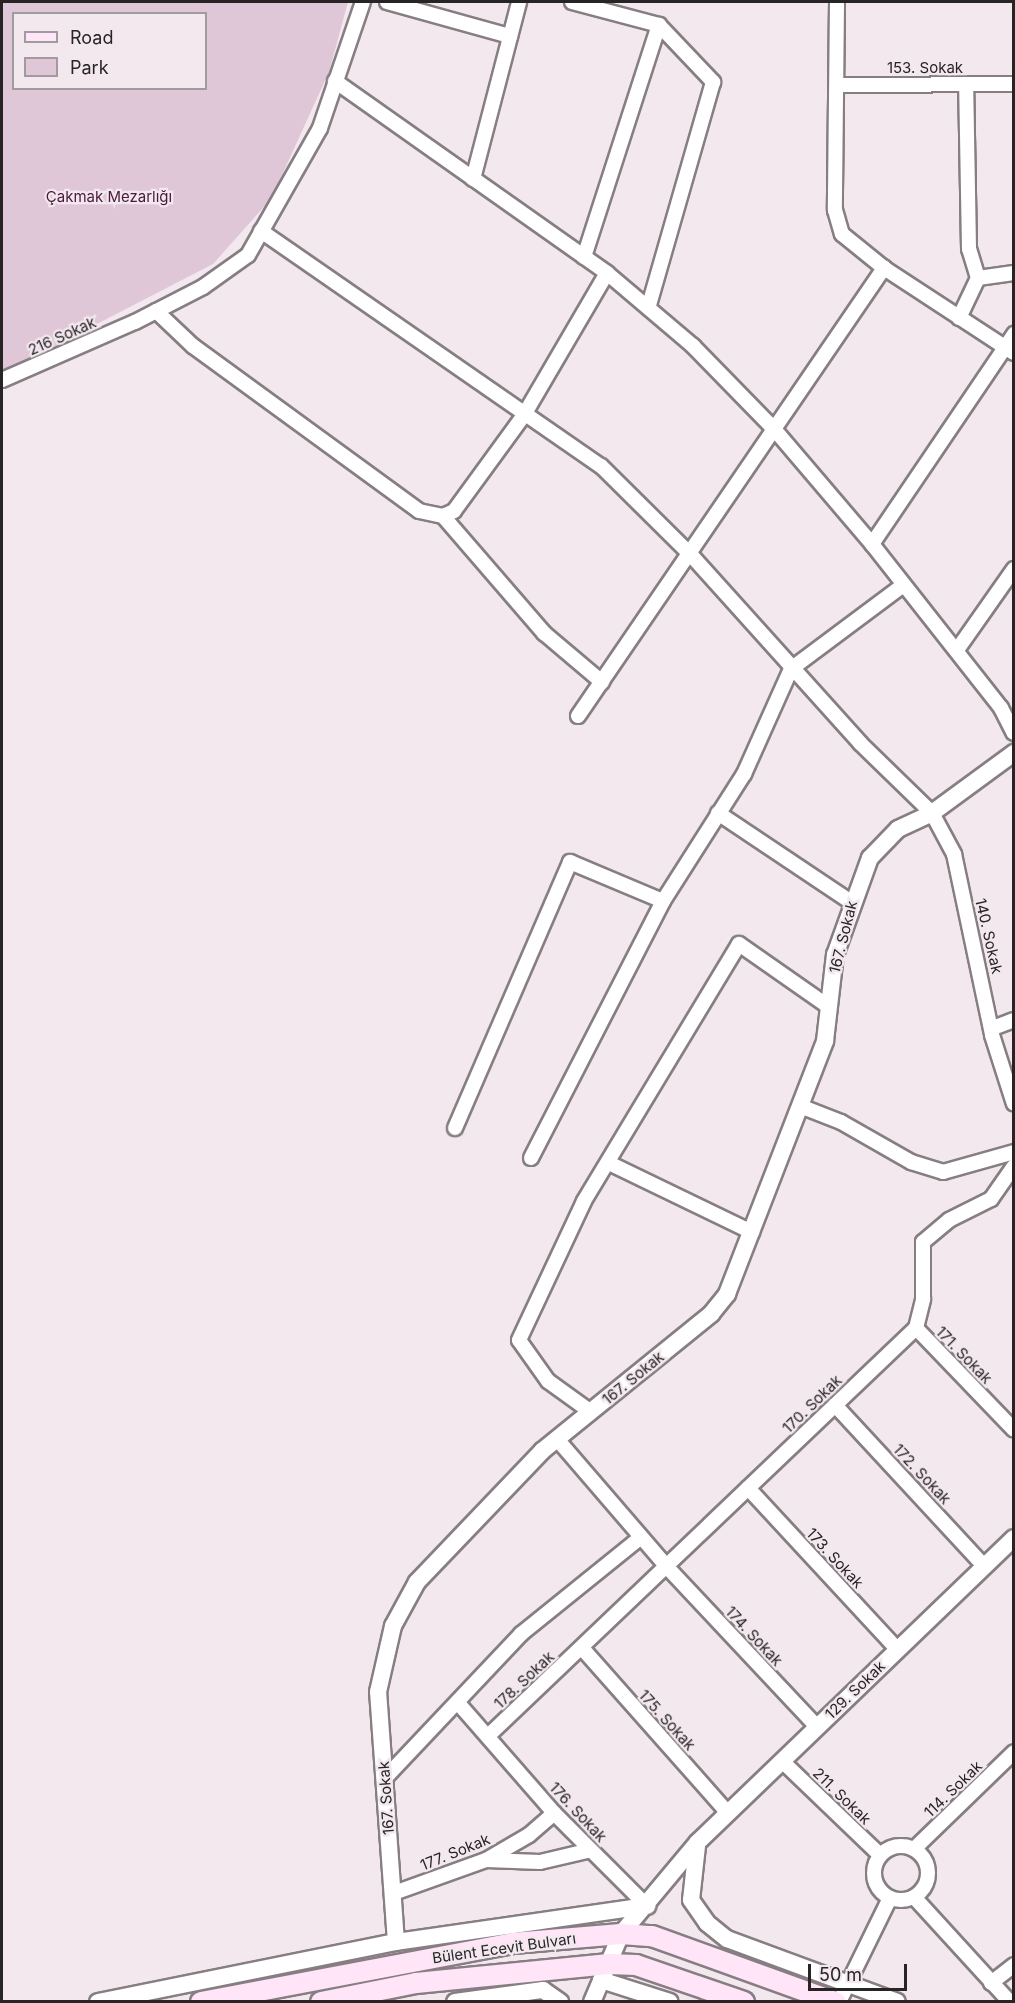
<!DOCTYPE html>
<html>
<head>
<meta charset="utf-8">
<style>
	body { margin:0 }
	#map { position:relative; width:1015px; height:2003px; overflow:hidden; background:#f2e8ee; font-family:Inter,sans-serif }
	div>[style] { position:absolute }
	.green>* { inset:0; background:#e0c7d8 }
	.roads { filter:drop-shadow(2px 0 #867e83) drop-shadow(-2px 0 #867e83) drop-shadow(0 2px #867e83) drop-shadow(0 -2px #867e83) }
	.minor>* { height:14px; margin:-7px; padding:0 7px; transform-origin:7px; border-radius:7px; background:#fff }
	.minor>.ring { margin:-7px; padding:0; box-sizing:content-box; background:none; border:14px solid #fff; border-radius:50% }
	.tertiary>* { height:16px; margin:-8px; padding:0 8px; transform-origin:8px; border-radius:8px; background:#fff }
	.secondary>* { height:20px; margin:-10px; padding:0 10px; transform-origin:10px; border-radius:10px; background:#ffe5f7 }
	span { translate:-50% -50%; white-space:nowrap; text-align:center; line-height:1.15; -webkit-text-stroke:4.5px #f2e8ee; paint-order:stroke }
	.street-label { font-size:15px; color:#272426 }
	.park-label { font-size:15px; color:#481a3d }
	.frame { position:absolute; inset:0; border:3px solid #272426; pointer-events:none }
	.legend { position:absolute; left:12px; top:12px; width:195px; height:78px; box-sizing:border-box; background:#f2e8ee; border:2px solid #a19a9e; margin:0; padding:8px 10px; list-style:none; font-size:18px; color:#272426 }
	.legend li { display:flex; align-items:center; gap:12px; height:30px }
	.legend b { width:30px; border:2px solid #a19a9e }
	.scale { position:absolute; left:808px; top:1964px; width:99px; height:27px; box-sizing:border-box; border:3px solid #272426; border-top:0; padding-left:8px; font-size:18px; line-height:21px; white-space:nowrap; color:#272426; -webkit-text-stroke:4px #f2e8ee; paint-order:stroke }
</style>
</head>
<body>
<div id="map">
	<div class="green">
		<i style="clip-path:polygon(evenodd,2px 2px,348px 2px,329px 72px,271px 199px,213px 264px,2px 373px,2px 2px,14px 14px,206px 14px,206px 88px,14px 88px,14px 14px)"></i>
	</div>
	<div class="roads">
		<div class="minor">
			<i style="left:387px;top:2px;width:128px;rotate:15.5deg"></i>
			<i style="left:572px;top:2px;width:90px;rotate:14.8deg"></i>
			<i style="left:659px;top:25px;width:79px;rotate:46.5deg"></i>
			<i style="left:713px;top:82px;width:235px;rotate:106deg"></i>
			<i style="left:837px;top:2px;width:208px;rotate:90.6deg"></i>
			<i style="left:835px;top:210px;width:25px;rotate:74deg"></i>
			<i style="left:842px;top:234px;width:54px;rotate:39deg"></i>
			<i style="left:884px;top:268px;width:155px;rotate:33.2deg"></i>
			<i style="left:335px;top:81px;width:333px;rotate:35.2deg"></i>
			<i style="left:607px;top:273px;width:113px;rotate:40.3deg"></i>
			<i style="left:693px;top:346px;width:117px;rotate:45.7deg"></i>
			<i style="left:775px;top:430px;width:150px;rotate:49.6deg"></i>
			<i style="left:872px;top:544px;width:209px;rotate:51.8deg"></i>
			<i style="left:1001px;top:708px;width:28px;rotate:63deg"></i>
			<i style="left:837px;top:85px;width:177px;rotate:-0.3deg"></i>
			<i style="left:473px;top:179px;width:183px;rotate:-75.4deg"></i>
			<i style="left:261px;top:231px;width:413px;rotate:34.7deg"></i>
			<i style="left:601px;top:466px;width:127px;rotate:44.7deg"></i>
			<i style="left:691px;top:555px;width:253px;rotate:48deg"></i>
			<i style="left:860px;top:743px;width:100px;rotate:44.2deg"></i>
			<i style="left:932px;top:813px;width:47px;rotate:61.8deg"></i>
			<i style="left:954px;top:854px;width:185px;rotate:78.1deg"></i>
			<i style="left:992px;top:1035px;width:72px;rotate:72.3deg"></i>
			<i style="left:584px;top:257px;width:244px;rotate:-72.1deg"></i>
			<i style="left:978px;top:278px;width:36px;rotate:-8deg"></i>
			<i style="left:156px;top:311px;width:51px;rotate:43.4deg"></i>
			<i style="left:193px;top:346px;width:280px;rotate:36.1deg"></i>
			<i style="left:419px;top:511px;width:25px;rotate:12deg"></i>
			<i style="left:443px;top:516px;width:12px;rotate:-24deg"></i>
			<i style="left:454px;top:511px;width:119px;rotate:-53.9deg"></i>
			<i style="left:524px;top:415px;width:164px;rotate:-59.7deg"></i>
			<i style="left:959px;top:318px;width:44px;rotate:-64.6deg"></i>
			<i style="left:978px;top:278px;width:30px;rotate:-107deg"></i>
			<i style="left:969px;top:249px;width:165px;rotate:-91deg"></i>
			<i style="left:2px;top:380px;width:145px;rotate:-23.6deg"></i>
			<i style="left:135px;top:322px;width:76px;rotate:-27.2deg"></i>
			<i style="left:203px;top:287px;width:55px;rotate:-35.4deg"></i>
			<i style="left:248px;top:255px;width:146px;rotate:-60.4deg"></i>
			<i style="left:320px;top:128px;width:133px;rotate:-71.2deg"></i>
			<i style="left:443px;top:516px;width:155px;rotate:49.2deg"></i>
			<i style="left:544px;top:633px;width:76px;rotate:40.2deg"></i>
			<i style="left:872px;top:544px;width:254px;rotate:-55.9deg"></i>
			<i style="left:957px;top:650px;width:99px;rotate:-54.9deg"></i>
			<i style="left:578px;top:716px;width:543px;rotate:-55.67deg"></i>
			<i style="left:718px;top:813px;width:160px;rotate:33.8deg"></i>
			<i style="left:993px;top:1028px;width:22px;rotate:-21deg"></i>
			<i style="left:800px;top:1106px;width:44px;rotate:21.3deg"></i>
			<i style="left:841px;top:1122px;width:81px;rotate:29.7deg"></i>
			<i style="left:911px;top:1162px;width:34px;rotate:17deg"></i>
			<i style="left:943px;top:1172px;width:74px;rotate:-15.7deg"></i>
			<i style="left:455px;top:1128px;width:290px;rotate:-66.6deg"></i>
			<i style="left:570px;top:862px;width:101px;rotate:22.8deg"></i>
			<i style="left:531px;top:1158px;width:289px;rotate:-62.8deg"></i>
			<i style="left:663px;top:901px;width:151px;rotate:-57.5deg"></i>
			<i style="left:744px;top:774px;width:115px;rotate:-65.9deg"></i>
			<i style="left:791px;top:669px;width:139px;rotate:-36.8deg"></i>
			<i style="left:609px;top:1163px;width:159px;rotate:25.8deg"></i>
			<i style="left:916px;top:1328px;width:141px;rotate:46.1deg"></i>
			<i style="left:835px;top:1405px;width:219px;rotate:47.2deg"></i>
			<i style="left:591px;top:1412px;width:53px;rotate:-144.2deg"></i>
			<i style="left:548px;top:1381px;width:50px;rotate:-125.3deg"></i>
			<i style="left:519px;top:1340px;width:153px;rotate:-64.9deg"></i>
			<i style="left:584px;top:1201px;width:300px;rotate:-58.9deg"></i>
			<i style="left:739px;top:944px;width:110px;rotate:35deg"></i>
			<i style="left:557px;top:1439px;width:169px;rotate:49.3deg"></i>
			<i style="left:667px;top:1567px;width:219px;rotate:46.8deg"></i>
			<i style="left:748px;top:1488px;width:219px;rotate:47.2deg"></i>
			<i style="left:582px;top:1648px;width:220px;rotate:48.5deg"></i>
			<i style="left:459px;top:1704px;width:145px;rotate:48.9deg"></i>
			<i style="left:554px;top:1813px;width:132px;rotate:45deg"></i>
			<i style="left:489px;top:1735px;width:590px;rotate:-43.63deg"></i>
			<i style="left:916px;top:1328px;width:30px;rotate:-76deg"></i>
			<i style="left:923px;top:1299px;width:57px;rotate:-90deg"></i>
			<i style="left:923px;top:1242px;width:34px;rotate:-40deg"></i>
			<i style="left:949px;top:1220px;width:47px;rotate:-26.6deg"></i>
			<i style="left:991px;top:1199px;width:40px;rotate:-55.1deg"></i>
			<i style="left:782px;top:1761px;width:136px;rotate:43.8deg"></i>
			<i style="left:385px;top:1778px;width:198px;rotate:-46.6deg"></i>
			<i style="left:521px;top:1634px;width:154px;rotate:-38.9deg"></i>
			<i class="ring" style="left:874px;top:1846px;width:40px;height:40px"></i>
			<i style="left:914px;top:1849px;width:139px;rotate:-44.1deg"></i>
			<i style="left:486px;top:1860px;width:54px;rotate:2.1deg"></i>
			<i style="left:540px;top:1862px;width:52px;rotate:-13.2deg"></i>
			<i style="left:394px;top:1893px;width:98px;rotate:-19.7deg"></i>
			<i style="left:486px;top:1860px;width:50px;rotate:-30.2deg"></i>
			<i style="left:529px;top:1835px;width:33px;rotate:-41deg"></i>
			<i style="left:914px;top:1897px;width:142px;rotate:47.6deg"></i>
			<i style="left:991px;top:1983px;width:29px;rotate:-38deg"></i>
			<i style="left:839px;top:2002px;width:116px;rotate:-63.9deg"></i>
		</div>
		<div class="tertiary">
			<i style="left:697px;top:1846px;width:54px;rotate:96.3deg"></i>
			<i style="left:691px;top:1900px;width:28px;rotate:55deg"></i>
			<i style="left:707px;top:1923px;width:26px;rotate:39deg"></i>
			<i style="left:727px;top:1939px;width:181px;rotate:20.3deg"></i>
			<i style="left:396px;top:1942px;width:251px;rotate:-94.1deg"></i>
			<i style="left:378px;top:1692px;width:68px;rotate:-77.2deg"></i>
			<i style="left:393px;top:1626px;width:50px;rotate:-61.4deg"></i>
			<i style="left:417px;top:1582px;width:181px;rotate:-46.3deg"></i>
			<i style="left:542px;top:1451px;width:218px;rotate:-39deg"></i>
			<i style="left:711px;top:1314px;width:26px;rotate:-51deg"></i>
			<i style="left:727px;top:1294px;width:271px;rotate:-68.8deg"></i>
			<i style="left:825px;top:1041px;width:87px;rotate:-83.4deg"></i>
			<i style="left:835px;top:955px;width:103px;rotate:-70.2deg"></i>
			<i style="left:870px;top:858px;width:40px;rotate:-46deg"></i>
			<i style="left:898px;top:829px;width:38px;rotate:-25deg"></i>
			<i style="left:932px;top:813px;width:102px;rotate:-36.2deg"></i>
			<i style="left:601px;top:1980px;width:72px;rotate:17.7deg"></i>
			<i style="left:98px;top:2002px;width:304px;rotate:-11.4deg"></i>
			<i style="left:396px;top:1942px;width:254px;rotate:-8.2deg"></i>
			<i style="left:455px;top:2002px;width:89px;rotate:-7.8deg"></i>
			<i style="left:543px;top:1990px;width:21px;rotate:35deg"></i>
			<i style="left:592px;top:2002px;width:74px;rotate:-66.9deg"></i>
			<i style="left:621px;top:1934px;width:120px;rotate:-50.1deg"></i>
			<i style="left:698px;top:1842px;width:438px;rotate:-43.9deg"></i>
		</div>
		<div class="secondary">
			<i style="left:201px;top:2002px;width:318px;rotate:-10.7deg"></i>
			<i style="left:513px;top:1943px;width:108px;rotate:-4.8deg"></i>
			<i style="left:621px;top:1934px;width:31px;rotate:4deg"></i>
			<i style="left:652px;top:1936px;width:195px;rotate:19.8deg"></i>
			<i style="left:321px;top:2002px;width:97px;rotate:-11.3deg"></i>
			<i style="left:416px;top:1983px;width:194px;rotate:-5.6deg"></i>
			<i style="left:609px;top:1964px;width:27px;rotate:2deg"></i>
			<i style="left:636px;top:1965px;width:114px;rotate:18.9deg"></i>
		</div>
	</div>
	<div class="street-label">
		<span style="left:925px;top:68px">153. Sokak</span>
		<span style="left:62px;top:336px;rotate:-24deg">216 Sokak</span>
		<span style="left:989px;top:936px;rotate:77deg">140. Sokak</span>
		<span style="left:843px;top:937px;rotate:-76deg">167. Sokak</span>
		<span style="left:964px;top:1355px;rotate:46deg">171. Sokak</span>
		<span style="left:633px;top:1378px;rotate:-39deg">167. Sokak</span>
		<span style="left:812px;top:1404px;rotate:-44deg">170. Sokak</span>
		<span style="left:922px;top:1474px;rotate:47deg">172. Sokak</span>
		<span style="left:835px;top:1558px;rotate:47deg">173. Sokak</span>
		<span style="left:754px;top:1636px;rotate:47deg">174. Sokak</span>
		<span style="left:524px;top:1680px;rotate:-43deg">178. Sokak</span>
		<span style="left:855px;top:1690px;rotate:-44deg">129. Sokak</span>
		<span style="left:667px;top:1720px;rotate:48deg">175. Sokak</span>
		<span style="left:953px;top:1789px;rotate:-44deg">114. Sokak</span>
		<span style="left:842px;top:1796px;rotate:44deg">211. Sokak</span>
		<span style="left:386px;top:1798px;rotate:-94deg">167. Sokak</span>
		<span style="left:578px;top:1812px;rotate:47deg">176. Sokak</span>
		<span style="left:455px;top:1852px;rotate:-22deg">177. Sokak</span>
		<span style="left:504px;top:1948px;rotate:-8deg">Bülent Ecevit Bulvarı</span>
	</div>
	<div class="park-label">
		<span style="left:109px;top:197px">Çakmak Mezarlığı</span>
	</div>
	<div class="frame"></div>
	<ul class="legend">
	<li><b style="height:8px;background:#ffe5f7"></b>Road</li>
	<li><b style="height:16px;background:#e0c7d8"></b>Park</li>
	</ul>
	<div class="scale">50 m</div>
</div>
</body>
</html>
